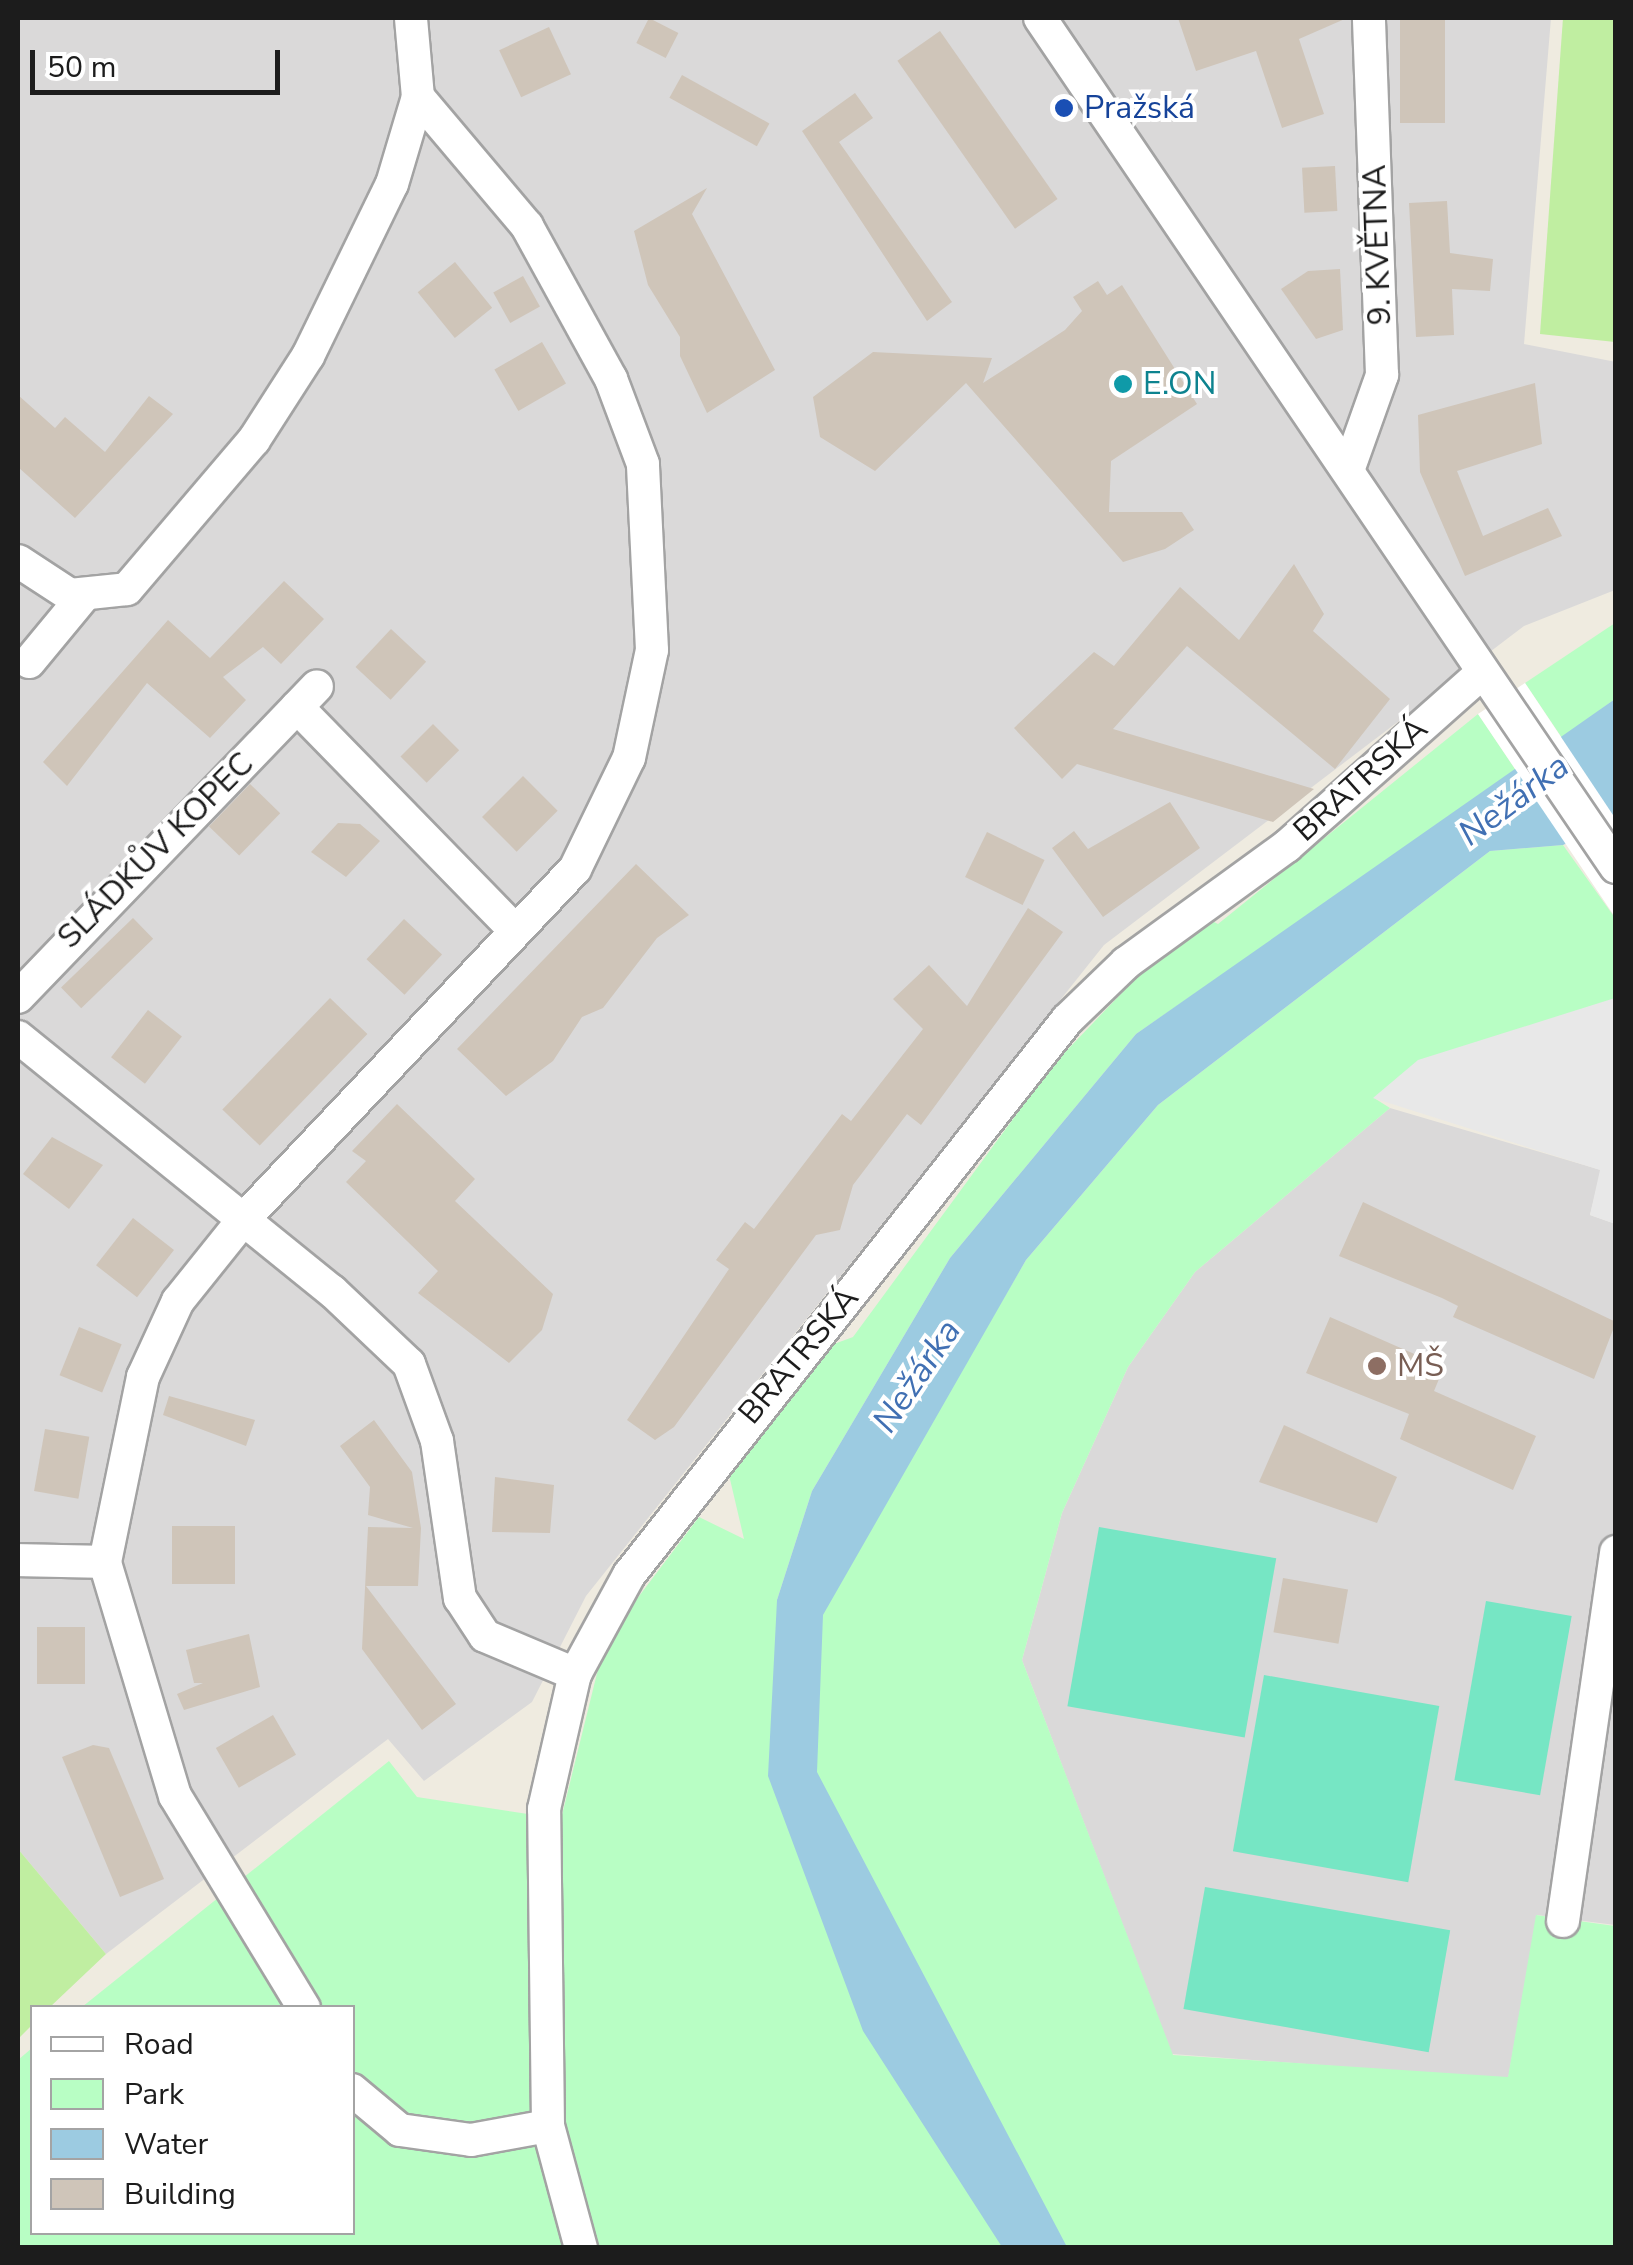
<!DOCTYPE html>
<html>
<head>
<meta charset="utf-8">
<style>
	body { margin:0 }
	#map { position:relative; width:1633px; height:2265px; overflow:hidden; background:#efebe0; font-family:"Nunito Sans",sans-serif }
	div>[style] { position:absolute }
	.residential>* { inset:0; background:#dad9d9 }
	.grass>* { inset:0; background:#c0eea1 }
	.park>* { inset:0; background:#b8fec4 }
	.pitch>* { inset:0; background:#76e6c4; transform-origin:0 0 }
	.parking>* { inset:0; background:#e8e8e8 }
	.water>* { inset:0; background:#9ccbe1 }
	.pier>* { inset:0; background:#fff }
	.building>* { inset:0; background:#cfc5b9; transform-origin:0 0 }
	.roads { filter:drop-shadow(2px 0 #a3a3a3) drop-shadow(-2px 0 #a3a3a3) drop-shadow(0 2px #a3a3a3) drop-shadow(0 -2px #a3a3a3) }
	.minor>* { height:32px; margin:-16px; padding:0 16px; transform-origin:16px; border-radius:16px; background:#fff }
	.dots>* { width:28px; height:28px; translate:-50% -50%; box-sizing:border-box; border:5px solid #fff; border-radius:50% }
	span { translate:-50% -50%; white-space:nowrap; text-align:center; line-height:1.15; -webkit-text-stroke:8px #fff; paint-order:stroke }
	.transit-label { font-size:32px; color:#164399 }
	.left { translate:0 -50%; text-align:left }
	.street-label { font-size:32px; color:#1c1c1c }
	.culture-label { font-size:32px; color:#0d838f }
	.education-label { font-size:32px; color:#785e54 }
	.water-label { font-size:35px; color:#4170b3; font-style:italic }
	.frame { position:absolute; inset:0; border:20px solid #1c1c1c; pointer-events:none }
	.legend { position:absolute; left:30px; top:2005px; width:325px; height:230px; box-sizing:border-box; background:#fff; border:2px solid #a4a4a4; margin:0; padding:12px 18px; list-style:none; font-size:30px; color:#1c1c1c }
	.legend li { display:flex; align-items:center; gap:20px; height:50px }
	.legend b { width:50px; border:2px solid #a4a4a4 }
	.scale { position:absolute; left:30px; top:50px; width:250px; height:45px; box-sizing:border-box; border:5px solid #1c1c1c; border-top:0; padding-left:12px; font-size:30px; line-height:35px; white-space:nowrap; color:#1c1c1c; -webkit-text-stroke:8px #fff; paint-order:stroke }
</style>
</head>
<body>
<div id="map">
	<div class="residential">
		<i style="clip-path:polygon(18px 18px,1551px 18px,1524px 344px,1616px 362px,1615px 590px,1524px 626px,1104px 945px,586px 1596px,532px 1702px,424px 1781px,388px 1739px,106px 1954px,18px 1849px)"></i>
		<i style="clip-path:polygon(1390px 1108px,1601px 1170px,1590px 1215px,1616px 1224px,1615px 1925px,1537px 1915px,1508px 2079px,1172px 2054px,1022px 1660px,1062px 1513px,1128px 1367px,1195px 1272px)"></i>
	</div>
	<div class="grass">
		<i style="clip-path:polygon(1563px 18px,1615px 18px,1615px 342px,1540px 334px)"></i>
		<i style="clip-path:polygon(18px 1849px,106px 1954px,50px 2007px,32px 2008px,32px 2025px,18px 2039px)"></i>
	</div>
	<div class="park">
		<i style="clip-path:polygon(1615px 623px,1615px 699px,1562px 738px,1525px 683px)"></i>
		<i style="clip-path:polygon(1478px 714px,1517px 772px,1136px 1034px,950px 1258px,812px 1491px,777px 1600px,882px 1506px,1026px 1260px,1158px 1105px,1490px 851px,1563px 845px,1615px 918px,1615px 998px,1374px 1098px,1390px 1108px,1195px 1272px,1128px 1367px,1062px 1513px,1022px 1660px,1173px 2055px,1508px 2077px,1536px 1915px,1615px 1926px,1615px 2247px,18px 2248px,18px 2060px,32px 2048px,32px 2232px,352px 2232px,352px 2008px,82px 2007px,389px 1761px,417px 1797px,561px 1819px,605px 1641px,699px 1517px,744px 1539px,729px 1475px,834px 1344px,853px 1337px,1052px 1066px,1135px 979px,1210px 920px,1218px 924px)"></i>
	</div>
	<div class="pitch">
		<i style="left:1099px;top:1527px;width:180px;height:182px;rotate:10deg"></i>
		<i style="left:1486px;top:1601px;width:87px;height:182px;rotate:10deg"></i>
		<i style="left:1264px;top:1675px;width:178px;height:179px;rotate:10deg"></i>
		<i style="left:1205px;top:1887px;width:249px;height:124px;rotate:10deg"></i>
	</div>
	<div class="parking">
		<i style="clip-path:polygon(1615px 998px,1615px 1224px,1590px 1215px,1600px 1170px,1373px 1098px,1418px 1060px)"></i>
	</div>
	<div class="water">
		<i style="clip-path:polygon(1615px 699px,1615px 819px,1563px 845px,1490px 851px,1158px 1105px,1026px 1260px,823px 1615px,817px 1772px,1067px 2247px,1002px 2247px,863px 2031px,768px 1776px,777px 1600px,812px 1491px,950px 1258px,1136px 1034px)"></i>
	</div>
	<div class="pier">
		<i style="clip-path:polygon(1525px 683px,1615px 818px,1615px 917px,1478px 714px)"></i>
	</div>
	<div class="building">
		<i style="left:649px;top:18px;width:33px;height:28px;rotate:27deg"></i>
		<i style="clip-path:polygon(1178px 18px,1347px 18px,1299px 39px,1324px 114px,1282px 128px,1256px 51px,1196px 71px)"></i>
		<i style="left:1400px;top:18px;width:45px;height:105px"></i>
		<i style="left:549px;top:27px;width:52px;height:55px;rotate:65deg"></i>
		<i style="left:940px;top:31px;width:205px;height:52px;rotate:55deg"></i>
		<i style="left:682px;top:75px;width:100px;height:26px;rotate:29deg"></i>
		<i style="clip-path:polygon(855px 93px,873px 118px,839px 142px,952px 302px,927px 321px,802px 131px)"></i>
		<i style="left:1335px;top:166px;width:45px;height:33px;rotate:87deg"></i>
		<i style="clip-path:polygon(707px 188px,692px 214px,775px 370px,707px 413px,680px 356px,680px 337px,648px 285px,634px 231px)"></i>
		<i style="clip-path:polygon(1447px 201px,1450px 253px,1493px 259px,1490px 291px,1452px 289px,1454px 335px,1416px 337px,1409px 203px)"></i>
		<i style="left:455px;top:262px;width:59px;height:48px;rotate:51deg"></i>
		<i style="clip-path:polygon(1340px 269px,1343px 330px,1316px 339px,1281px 289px,1308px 271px)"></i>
		<i style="left:523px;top:276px;width:35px;height:34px;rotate:61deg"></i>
		<i style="clip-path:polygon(1098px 281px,1107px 295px,1122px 285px,1197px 404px,1111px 461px,1109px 512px,1182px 512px,1194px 530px,1165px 549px,1123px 562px,966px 383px,875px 471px,820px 437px,813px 397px,873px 352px,992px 358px,983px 383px,1065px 330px,1082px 311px,1073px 297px)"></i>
		<i style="left:542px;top:342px;width:48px;height:55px;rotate:60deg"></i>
		<i style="clip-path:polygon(1535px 383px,1542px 444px,1457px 471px,1483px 536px,1548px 508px,1562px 536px,1465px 576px,1420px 472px,1418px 415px)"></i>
		<i style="clip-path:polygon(18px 395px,55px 428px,65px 417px,105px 452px,149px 396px,173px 414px,75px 518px,18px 467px)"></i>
		<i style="clip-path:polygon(1294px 564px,1324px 614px,1313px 631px,1390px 699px,1335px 769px,1187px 646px,1113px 729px,1314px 789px,1273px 822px,1077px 764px,1062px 779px,1014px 728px,1094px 652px,1114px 666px,1180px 587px,1239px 640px)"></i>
		<i style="clip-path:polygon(284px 581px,324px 619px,281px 664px,263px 647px,223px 677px,246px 700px,210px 738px,147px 683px,67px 786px,43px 762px,168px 620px,210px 658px)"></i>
		<i style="left:391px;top:629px;width:48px;height:52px;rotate:43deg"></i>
		<i style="left:433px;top:724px;width:37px;height:46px;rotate:45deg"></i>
		<i style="left:523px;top:776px;width:49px;height:58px;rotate:45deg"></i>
		<i style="left:250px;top:784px;width:42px;height:59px;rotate:44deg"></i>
		<i style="clip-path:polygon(1170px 802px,1200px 848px,1103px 917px,1052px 848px,1074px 831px,1088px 849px)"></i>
		<i style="clip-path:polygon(338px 823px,360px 824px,380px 841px,346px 877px,311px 852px)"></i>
		<i style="left:987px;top:832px;width:64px;height:50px;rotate:26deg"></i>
		<i style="clip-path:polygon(636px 864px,689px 915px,657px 938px,603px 1008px,582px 1017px,553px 1061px,506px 1096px,457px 1049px)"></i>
		<i style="clip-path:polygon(1028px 908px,1063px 932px,921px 1125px,907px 1114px,853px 1185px,840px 1230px,816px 1235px,674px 1427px,655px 1440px,627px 1420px,729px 1269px,716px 1260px,745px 1222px,754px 1229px,842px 1114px,851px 1121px,923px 1029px,893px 999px,929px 965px,967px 1006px)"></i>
		<i style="left:133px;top:918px;width:29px;height:100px;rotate:46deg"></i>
		<i style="left:404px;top:919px;width:52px;height:55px;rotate:43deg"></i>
		<i style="left:330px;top:998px;width:52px;height:155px;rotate:44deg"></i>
		<i style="left:148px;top:1010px;width:43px;height:60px;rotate:38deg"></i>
		<i style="clip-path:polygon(397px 1104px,475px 1179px,455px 1201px,553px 1294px,542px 1330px,509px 1363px,418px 1293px,438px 1271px,346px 1182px,366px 1161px,352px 1151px)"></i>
		<i style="clip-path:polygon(52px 1137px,103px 1165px,69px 1209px,23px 1174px)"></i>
		<i style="clip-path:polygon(1363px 1202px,1616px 1322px,1594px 1379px,1453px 1317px,1458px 1306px,1442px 1298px,1339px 1256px)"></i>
		<i style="left:133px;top:1218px;width:52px;height:60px;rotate:38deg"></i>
		<i style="clip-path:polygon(1330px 1317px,1444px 1367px,1434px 1391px,1536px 1436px,1513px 1490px,1400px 1439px,1409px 1414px,1306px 1373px)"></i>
		<i style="left:79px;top:1327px;width:46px;height:52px;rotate:22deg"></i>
		<i style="clip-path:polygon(169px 1396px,255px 1420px,246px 1446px,163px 1415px)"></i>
		<i style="clip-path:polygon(374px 1420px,412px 1472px,421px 1528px,418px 1586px,366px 1586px,456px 1704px,422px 1730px,362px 1649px,368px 1527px,413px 1528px,368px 1515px,370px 1487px,340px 1446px)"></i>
		<i style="clip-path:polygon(1284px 1425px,1397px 1477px,1377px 1523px,1259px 1482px)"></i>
		<i style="left:45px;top:1429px;width:45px;height:63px;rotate:10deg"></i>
		<i style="clip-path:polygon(495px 1477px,554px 1485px,550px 1533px,492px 1532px)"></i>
		<i style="left:172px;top:1526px;width:63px;height:58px"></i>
		<i style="left:1283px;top:1578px;width:66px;height:55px;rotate:10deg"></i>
		<i style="left:37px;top:1627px;width:48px;height:57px"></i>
		<i style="clip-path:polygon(249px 1634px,260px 1687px,184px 1710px,177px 1694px,203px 1683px,194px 1683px,186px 1650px)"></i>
		<i style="left:273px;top:1715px;width:46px;height:66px;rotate:60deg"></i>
		<i style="clip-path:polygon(93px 1745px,109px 1748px,164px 1879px,120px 1897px,62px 1757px)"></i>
	</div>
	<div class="roads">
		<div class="minor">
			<i style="left:1040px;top:18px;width:1026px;rotate:55.85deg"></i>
			<i style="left:1350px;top:465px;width:96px;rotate:-70.4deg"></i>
			<i style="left:1382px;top:375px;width:357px;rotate:-92.1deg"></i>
			<i style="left:18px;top:561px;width:62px;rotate:33.2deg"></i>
			<i style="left:70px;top:595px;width:57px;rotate:-6deg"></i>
			<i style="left:127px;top:589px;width:196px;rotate:-49.6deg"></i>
			<i style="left:254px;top:440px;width:100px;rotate:-57.3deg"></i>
			<i style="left:308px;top:356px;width:191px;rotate:-64deg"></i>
			<i style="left:392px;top:184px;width:91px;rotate:-73.4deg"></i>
			<i style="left:418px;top:97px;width:79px;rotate:-95.1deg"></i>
			<i style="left:29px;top:662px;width:83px;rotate:-50.4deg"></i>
			<i style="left:297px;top:707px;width:310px;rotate:45.7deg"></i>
			<i style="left:18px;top:997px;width:431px;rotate:-46.1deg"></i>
			<i style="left:18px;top:1037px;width:404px;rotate:39deg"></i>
			<i style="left:332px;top:1291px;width:106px;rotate:43.5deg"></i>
			<i style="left:409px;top:1364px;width:82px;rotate:70deg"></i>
			<i style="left:437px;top:1441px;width:159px;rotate:81.7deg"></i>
			<i style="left:460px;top:1598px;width:45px;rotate:56.7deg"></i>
			<i style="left:485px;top:1636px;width:98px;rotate:22.9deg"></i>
			<i style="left:18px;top:1560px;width:87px;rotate:1.3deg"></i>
			<i style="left:1563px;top:1921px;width:373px;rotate:-81.8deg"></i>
			<i style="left:304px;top:2008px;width:248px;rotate:-121.3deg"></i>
			<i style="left:175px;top:1796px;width:244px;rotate:-106.7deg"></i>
			<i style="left:105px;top:1562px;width:189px;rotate:-78.4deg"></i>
			<i style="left:143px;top:1377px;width:84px;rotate:-65.3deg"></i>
			<i style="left:178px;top:1301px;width:102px;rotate:-51.3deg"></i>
			<i style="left:242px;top:1221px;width:485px;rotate:-46.6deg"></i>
			<i style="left:575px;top:869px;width:123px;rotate:-64.1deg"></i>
			<i style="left:629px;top:758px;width:110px;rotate:-78deg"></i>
			<i style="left:652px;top:650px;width:186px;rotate:-92.8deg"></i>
			<i style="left:643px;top:464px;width:91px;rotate:-110.6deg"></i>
			<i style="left:611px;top:379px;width:175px;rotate:-118.8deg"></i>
			<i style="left:527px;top:226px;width:169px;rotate:-130.2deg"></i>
			<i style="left:352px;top:2090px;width:62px;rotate:39.8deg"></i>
			<i style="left:400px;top:2130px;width:72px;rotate:8deg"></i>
			<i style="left:471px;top:2140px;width:78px;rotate:-10.3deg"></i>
			<i style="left:581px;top:2248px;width:126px;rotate:-105.1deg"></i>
			<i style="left:548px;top:2126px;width:317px;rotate:-90.7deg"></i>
			<i style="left:544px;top:1809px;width:139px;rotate:-77.1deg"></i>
			<i style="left:575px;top:1674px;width:113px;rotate:-61.4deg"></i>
			<i style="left:629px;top:1575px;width:707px;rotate:-51.72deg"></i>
			<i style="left:1067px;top:1020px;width:82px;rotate:-44deg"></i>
			<i style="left:1126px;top:963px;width:199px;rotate:-36deg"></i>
			<i style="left:1287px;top:846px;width:261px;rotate:-41.6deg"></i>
		</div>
	</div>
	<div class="dots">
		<i style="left:1064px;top:108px;background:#1a4fb4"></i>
		<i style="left:1123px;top:384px;background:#0f9aa8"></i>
		<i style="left:1377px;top:1366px;background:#8d6e63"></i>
	</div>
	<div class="transit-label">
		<span class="left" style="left:1084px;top:108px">Pražská</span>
	</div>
	<div class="street-label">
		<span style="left:1378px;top:245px;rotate:-92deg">9. KVĚTNA</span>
		<span style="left:1361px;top:780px;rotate:-42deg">BRATRSKÁ</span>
		<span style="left:156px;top:851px;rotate:-45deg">SLÁDKŮV KOPEC</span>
		<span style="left:799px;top:1356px;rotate:-50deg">BRATRSKÁ</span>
	</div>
	<div class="culture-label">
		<span class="left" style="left:1143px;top:384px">E.ON</span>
	</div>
	<div class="education-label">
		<span class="left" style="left:1397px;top:1366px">MŠ</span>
	</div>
	<div class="water-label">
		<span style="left:1514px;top:800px;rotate:-37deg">Nežárka</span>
		<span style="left:917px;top:1376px;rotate:-56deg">Nežárka</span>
	</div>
	<div class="frame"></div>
	<ul class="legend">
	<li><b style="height:12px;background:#fff"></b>Road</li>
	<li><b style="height:28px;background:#b8fec4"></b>Park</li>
	<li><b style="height:28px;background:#9ccbe1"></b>Water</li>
	<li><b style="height:28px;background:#cfc5b9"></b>Building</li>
	</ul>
	<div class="scale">50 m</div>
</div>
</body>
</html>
